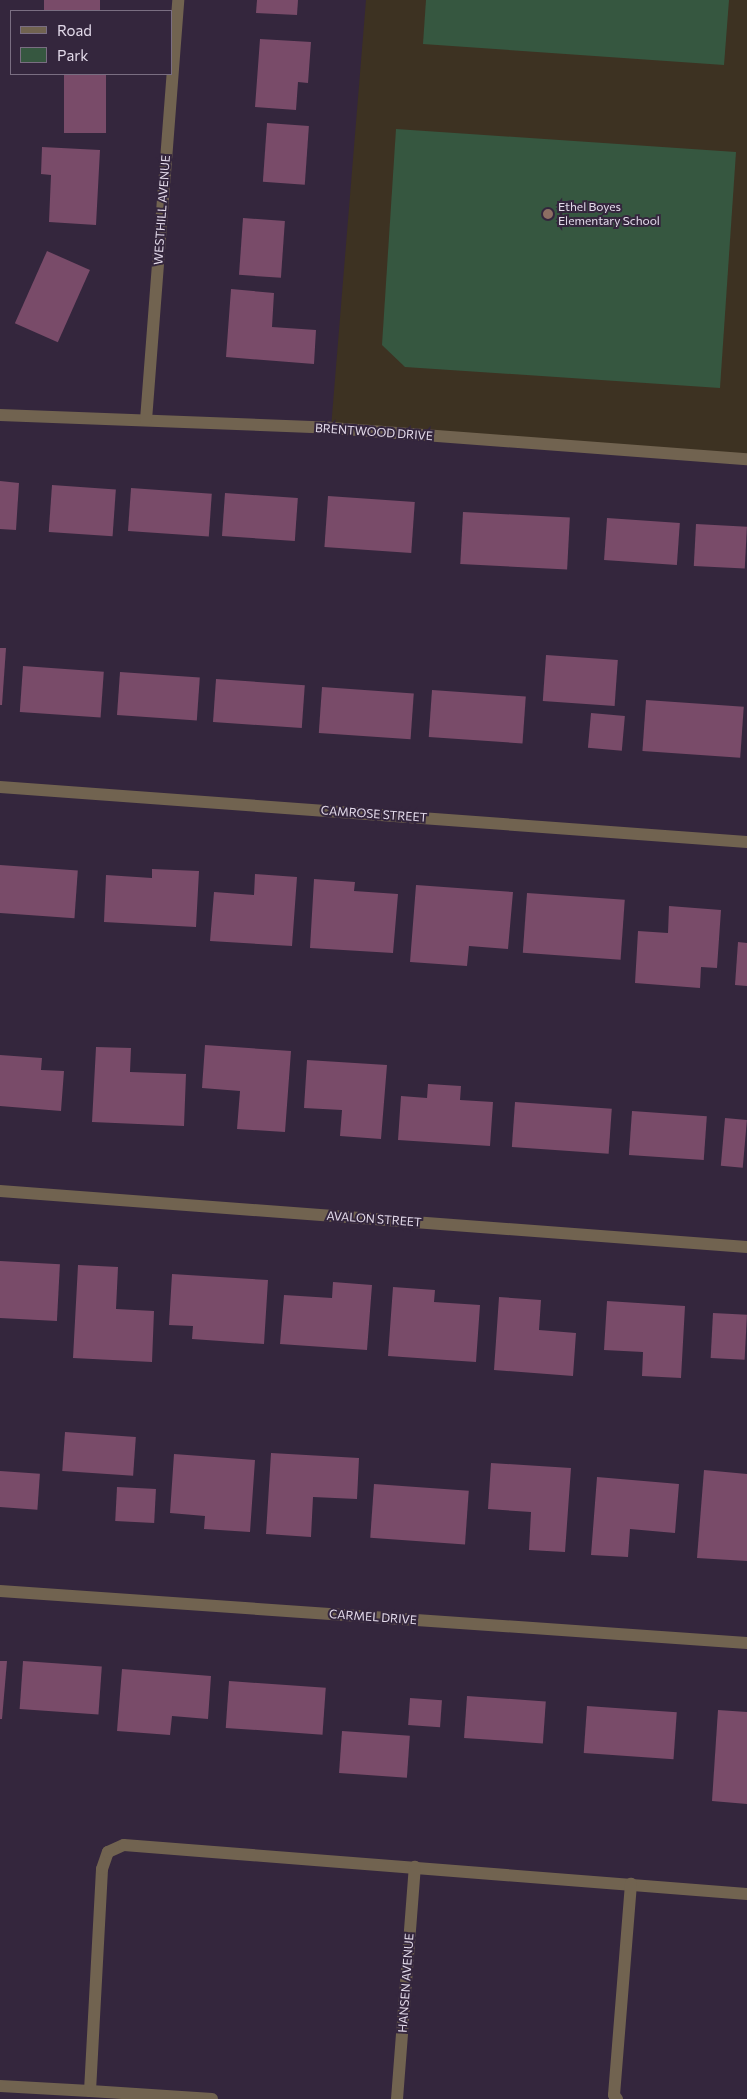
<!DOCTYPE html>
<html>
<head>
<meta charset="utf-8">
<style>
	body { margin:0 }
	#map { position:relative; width:747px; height:2099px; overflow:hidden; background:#34263d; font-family:Commissioner,sans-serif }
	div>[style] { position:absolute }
	.education>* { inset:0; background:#3d3222 }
	.green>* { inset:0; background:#365740 }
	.building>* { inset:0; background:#794b69; transform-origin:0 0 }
	.lane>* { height:12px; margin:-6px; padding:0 6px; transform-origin:6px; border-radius:6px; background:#716350 }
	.street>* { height:12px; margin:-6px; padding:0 6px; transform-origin:6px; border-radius:6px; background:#716350 }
	.dots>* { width:14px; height:14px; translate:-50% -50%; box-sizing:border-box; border:2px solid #34263d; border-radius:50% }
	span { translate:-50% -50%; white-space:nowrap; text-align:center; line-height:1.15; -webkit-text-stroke:4px #34263d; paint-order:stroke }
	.poi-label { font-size:12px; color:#e3daea }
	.left { translate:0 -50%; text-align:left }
	.street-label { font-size:12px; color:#e3daea }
	.legend { position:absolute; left:10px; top:10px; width:162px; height:65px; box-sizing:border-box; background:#34263d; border:1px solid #7a6e82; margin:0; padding:6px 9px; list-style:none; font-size:15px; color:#e3daea }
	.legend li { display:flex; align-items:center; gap:10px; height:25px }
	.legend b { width:25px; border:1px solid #7a6e82 }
</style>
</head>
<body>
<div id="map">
	<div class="education">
		<i style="clip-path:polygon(366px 0,747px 0,747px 459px,331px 428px)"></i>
	</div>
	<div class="green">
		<i style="clip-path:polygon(426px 0,729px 0,724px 65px,423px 44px)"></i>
		<i style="clip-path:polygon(396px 129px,736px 152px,720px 388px,405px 367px,382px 345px)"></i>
	</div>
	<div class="building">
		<i style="left:44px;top:0;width:56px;height:11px"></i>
		<i style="clip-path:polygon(257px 0,298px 0,297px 15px,256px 13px)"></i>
		<i style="clip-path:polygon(260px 39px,311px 42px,308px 83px,298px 82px,296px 110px,255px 107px)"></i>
		<i style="left:64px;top:74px;width:42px;height:59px"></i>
		<i style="left:267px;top:123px;width:42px;height:59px;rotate:4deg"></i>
		<i style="clip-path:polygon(42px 147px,100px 150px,96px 225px,49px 222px,51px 175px,41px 174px)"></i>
		<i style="left:243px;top:218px;width:42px;height:57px;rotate:4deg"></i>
		<i style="left:47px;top:251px;width:47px;height:79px;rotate:24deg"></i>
		<i style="clip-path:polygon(231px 289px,274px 293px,272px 327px,316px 330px,314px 364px,226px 357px)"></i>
		<i style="clip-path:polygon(0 481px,19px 483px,16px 530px,0 529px)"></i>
		<i style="left:52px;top:485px;width:64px;height:47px;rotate:4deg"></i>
		<i style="left:131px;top:488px;width:81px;height:43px;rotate:4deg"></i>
		<i style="left:225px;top:493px;width:73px;height:43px;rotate:4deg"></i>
		<i style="left:328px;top:496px;width:87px;height:51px;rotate:4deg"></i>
		<i style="left:463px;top:512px;width:107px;height:52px;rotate:3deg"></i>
		<i style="left:607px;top:518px;width:73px;height:42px;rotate:4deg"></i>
		<i style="left:696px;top:524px;width:51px;height:42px;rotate:3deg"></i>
		<i style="clip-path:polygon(0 648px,6px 648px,2px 705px,0 705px)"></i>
		<i style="left:546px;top:655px;width:72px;height:46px;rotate:4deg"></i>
		<i style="left:23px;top:666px;width:81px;height:46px;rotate:4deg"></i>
		<i style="left:120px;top:672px;width:80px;height:43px;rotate:4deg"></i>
		<i style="left:216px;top:679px;width:89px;height:43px;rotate:4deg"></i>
		<i style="left:322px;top:687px;width:92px;height:46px;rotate:4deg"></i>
		<i style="left:432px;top:690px;width:94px;height:47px;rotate:4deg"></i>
		<i style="left:646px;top:700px;width:98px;height:51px;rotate:4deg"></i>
		<i style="left:591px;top:713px;width:34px;height:35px;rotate:5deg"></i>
		<i style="left:0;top:865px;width:78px;height:48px;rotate:4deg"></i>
		<i style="clip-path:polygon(152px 869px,199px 871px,196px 927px,104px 922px,106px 875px,152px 878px)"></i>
		<i style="clip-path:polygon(255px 874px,297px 877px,292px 946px,210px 941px,214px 892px,254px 895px)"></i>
		<i style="clip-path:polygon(314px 879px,355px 882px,354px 891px,398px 894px,393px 953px,310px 948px)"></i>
		<i style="clip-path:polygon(416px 885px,513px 892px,508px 949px,469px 946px,467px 966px,410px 962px)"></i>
		<i style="left:527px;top:893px;width:98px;height:60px;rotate:4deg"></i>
		<i style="clip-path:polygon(669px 906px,721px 910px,717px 968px,701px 967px,700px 988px,635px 983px,638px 931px,668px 933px)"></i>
		<i style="clip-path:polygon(738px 942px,747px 943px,747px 986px,735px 985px)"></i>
		<i style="clip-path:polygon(205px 1045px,291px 1051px,285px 1132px,237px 1129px,240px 1091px,202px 1088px)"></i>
		<i style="clip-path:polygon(96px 1047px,131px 1048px,130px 1072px,186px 1074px,184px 1126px,92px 1122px)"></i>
		<i style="clip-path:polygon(0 1055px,42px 1058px,41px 1070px,64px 1071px,61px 1111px,0 1106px)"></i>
		<i style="clip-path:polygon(307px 1060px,387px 1065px,381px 1139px,340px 1136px,342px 1110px,304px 1108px)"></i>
		<i style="clip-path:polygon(428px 1084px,461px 1086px,460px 1100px,493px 1102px,490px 1146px,398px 1140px,401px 1096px,427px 1098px)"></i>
		<i style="left:515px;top:1102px;width:97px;height:45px;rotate:4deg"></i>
		<i style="left:632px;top:1111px;width:75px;height:44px;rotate:4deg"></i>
		<i style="left:725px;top:1118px;width:22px;height:48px;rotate:5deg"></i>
		<i style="left:0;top:1261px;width:60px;height:57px;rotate:3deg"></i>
		<i style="clip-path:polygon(78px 1265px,118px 1267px,116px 1309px,154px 1311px,152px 1362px,73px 1358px)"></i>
		<i style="clip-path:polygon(172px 1274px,268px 1280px,264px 1344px,192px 1339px,193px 1326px,169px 1325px)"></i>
		<i style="clip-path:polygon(333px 1282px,372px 1285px,367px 1350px,280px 1344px,284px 1295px,332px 1298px)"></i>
		<i style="clip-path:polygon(393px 1287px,435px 1290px,434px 1302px,480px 1305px,476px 1362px,388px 1356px)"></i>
		<i style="clip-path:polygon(499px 1297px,541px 1300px,539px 1330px,576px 1333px,573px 1376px,494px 1370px)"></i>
		<i style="clip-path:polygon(607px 1301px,685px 1306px,681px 1378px,642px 1376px,643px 1352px,604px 1350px)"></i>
		<i style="left:713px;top:1313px;width:34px;height:45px;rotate:3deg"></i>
		<i style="left:65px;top:1432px;width:71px;height:39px;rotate:4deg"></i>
		<i style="clip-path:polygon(271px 1453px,359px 1458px,357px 1499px,313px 1497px,311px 1537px,266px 1534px)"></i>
		<i style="clip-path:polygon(174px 1454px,255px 1460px,250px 1532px,204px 1529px,205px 1516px,170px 1513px)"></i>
		<i style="clip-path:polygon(491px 1463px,571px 1468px,565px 1552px,529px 1550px,531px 1512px,488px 1509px)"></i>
		<i style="clip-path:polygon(704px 1470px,747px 1474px,747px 1561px,697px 1558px)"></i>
		<i style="left:0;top:1471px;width:40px;height:36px;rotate:4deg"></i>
		<i style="clip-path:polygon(597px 1477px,679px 1484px,675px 1533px,630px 1529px,628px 1557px,591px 1555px)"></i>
		<i style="left:374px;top:1484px;width:95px;height:54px;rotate:4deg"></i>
		<i style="left:117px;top:1487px;width:39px;height:34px;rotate:3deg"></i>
		<i style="clip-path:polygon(0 1661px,7px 1661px,2px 1719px,0 1719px)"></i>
		<i style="left:23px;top:1661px;width:79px;height:48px;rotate:4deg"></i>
		<i style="clip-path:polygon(122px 1669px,211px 1676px,208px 1719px,172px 1716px,170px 1735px,117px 1731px)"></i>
		<i style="left:229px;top:1681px;width:97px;height:47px;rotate:4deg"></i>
		<i style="left:467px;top:1696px;width:79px;height:42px;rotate:4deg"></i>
		<i style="left:410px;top:1698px;width:32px;height:27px;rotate:4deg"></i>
		<i style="left:587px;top:1706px;width:90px;height:47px;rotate:4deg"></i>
		<i style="clip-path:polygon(718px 1710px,747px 1712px,747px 1804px,712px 1801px)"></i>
		<i style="left:342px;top:1731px;width:68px;height:42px;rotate:4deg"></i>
	</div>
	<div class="lane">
		<i style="left:0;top:2086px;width:90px;rotate:3.2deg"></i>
		<i style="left:212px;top:2099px;width:122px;rotate:-176.2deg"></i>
		<i style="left:90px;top:2091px;width:222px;rotate:-86.9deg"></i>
		<i style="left:102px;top:1869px;width:18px;rotate:-71deg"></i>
		<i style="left:108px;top:1852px;width:17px;rotate:-24deg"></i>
		<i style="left:124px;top:1845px;width:625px;rotate:4.5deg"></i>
		<i style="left:617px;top:2099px;width:5px;rotate:-127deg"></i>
		<i style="left:614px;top:2095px;width:212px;rotate:-85.4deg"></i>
	</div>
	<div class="street">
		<i style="left:0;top:415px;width:331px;rotate:2.2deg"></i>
		<i style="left:331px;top:428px;width:417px;rotate:4.3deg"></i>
		<i style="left:146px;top:420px;width:421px;rotate:-85.6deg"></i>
		<i style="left:0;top:787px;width:749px;rotate:4.21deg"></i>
		<i style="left:0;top:1191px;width:749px;rotate:4.29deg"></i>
		<i style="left:0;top:1591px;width:749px;rotate:3.98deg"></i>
		<i style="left:397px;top:2099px;width:233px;rotate:-85.6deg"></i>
	</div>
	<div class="dots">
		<i style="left:548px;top:214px;background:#8d6e63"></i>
	</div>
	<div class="poi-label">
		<span class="left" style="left:558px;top:214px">Ethel Boyes<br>Elementary School</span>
	</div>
	<div class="street-label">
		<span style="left:162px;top:210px;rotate:-86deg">WESTHILL AVENUE</span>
		<span style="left:374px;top:432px;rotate:4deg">BRENTWOOD DRIVE</span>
		<span style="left:374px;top:814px;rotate:4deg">CAMROSE STREET</span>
		<span style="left:374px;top:1219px;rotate:4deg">AVALON STREET</span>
		<span style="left:373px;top:1617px;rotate:4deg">CARMEL DRIVE</span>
		<span style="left:406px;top:1983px;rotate:-86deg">HANSEN AVENUE</span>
	</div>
	<ul class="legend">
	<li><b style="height:6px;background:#716350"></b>Road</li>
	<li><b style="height:14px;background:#365740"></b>Park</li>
	</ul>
</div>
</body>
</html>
